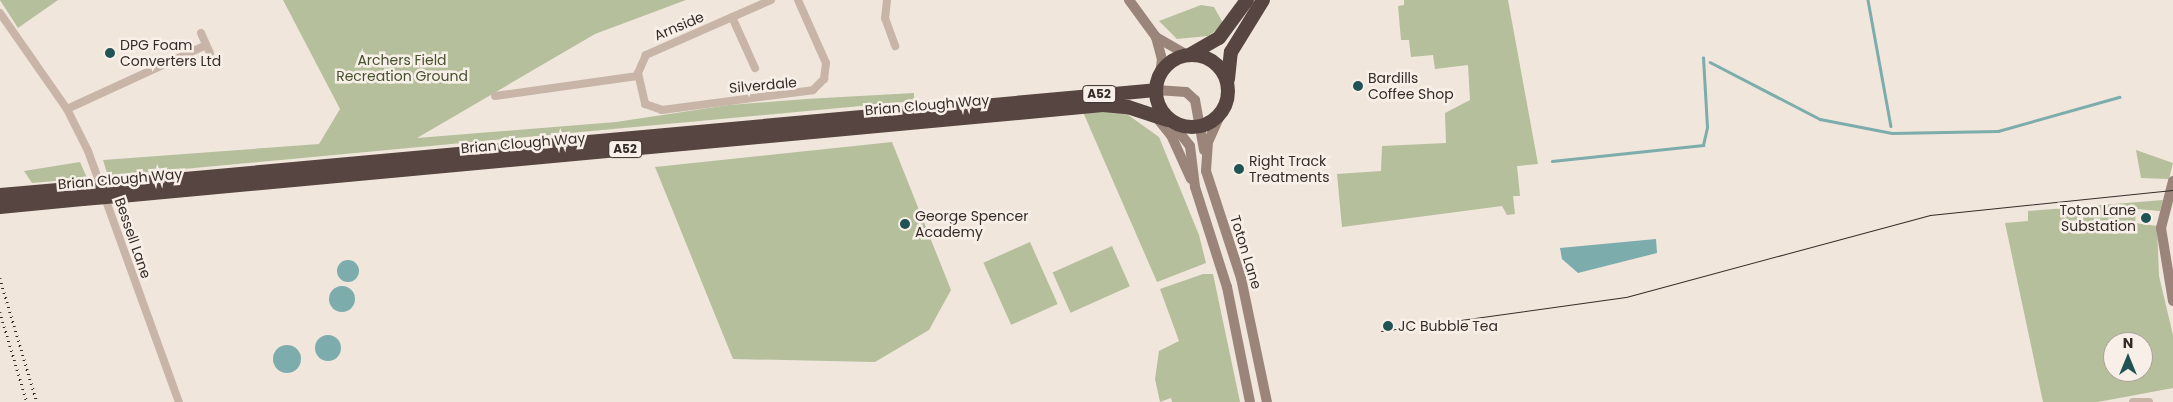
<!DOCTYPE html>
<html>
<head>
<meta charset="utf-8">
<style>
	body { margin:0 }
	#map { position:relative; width:2173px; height:402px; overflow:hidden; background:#f0e6dc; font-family:Poppins,sans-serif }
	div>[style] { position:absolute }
	.green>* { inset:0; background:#b5bf9c; transform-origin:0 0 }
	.water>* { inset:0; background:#7cacac }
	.round { border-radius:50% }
	.stream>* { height:2.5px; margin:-1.25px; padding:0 1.25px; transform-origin:1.25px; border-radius:1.25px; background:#7cacac }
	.street>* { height:8px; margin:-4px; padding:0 4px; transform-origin:4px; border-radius:4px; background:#c8b5a8 }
	.secondary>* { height:10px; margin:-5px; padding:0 5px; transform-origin:5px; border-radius:5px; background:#9b857a }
	.highway>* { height:14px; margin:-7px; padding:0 7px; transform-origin:7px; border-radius:7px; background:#564540 }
	.highway>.ring { margin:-7px; padding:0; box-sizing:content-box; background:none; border:14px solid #564540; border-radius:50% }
	.tram>* { height:1px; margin:-0.5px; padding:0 0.5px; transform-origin:0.5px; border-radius:0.5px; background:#352c28 }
	.rail>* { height:2.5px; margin-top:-1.25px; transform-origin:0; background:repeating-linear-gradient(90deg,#352c28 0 1px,transparent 0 5px) }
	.highway-bridge>* { height:14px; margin:-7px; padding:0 7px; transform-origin:7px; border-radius:7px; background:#564540 }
	.dots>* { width:14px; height:14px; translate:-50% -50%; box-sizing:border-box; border:2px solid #f8f0e8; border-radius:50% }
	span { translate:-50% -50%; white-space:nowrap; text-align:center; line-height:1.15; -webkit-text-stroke:5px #f8f0e8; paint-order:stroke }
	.shield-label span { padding:1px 4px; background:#f8f0e8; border:1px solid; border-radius:4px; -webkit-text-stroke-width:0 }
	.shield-label { font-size:12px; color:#352c28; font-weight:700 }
	.street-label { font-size:14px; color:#352c28 }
	.poi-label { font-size:14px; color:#352c28 }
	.left { translate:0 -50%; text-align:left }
	.right { translate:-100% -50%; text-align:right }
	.park-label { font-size:14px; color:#46522d }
	.north { position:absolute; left:2103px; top:332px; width:50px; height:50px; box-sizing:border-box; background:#f8f0e8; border:1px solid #aaa29b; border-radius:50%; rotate:0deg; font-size:14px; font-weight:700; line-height:20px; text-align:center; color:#352c28 }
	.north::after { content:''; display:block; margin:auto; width:18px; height:22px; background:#205354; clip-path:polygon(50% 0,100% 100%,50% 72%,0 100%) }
</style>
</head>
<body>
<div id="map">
	<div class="green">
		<i style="clip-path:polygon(0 0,58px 0,18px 28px)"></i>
		<i style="clip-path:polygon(283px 0,686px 0,595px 34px,417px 138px,616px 122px,729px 105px,806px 99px,914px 93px,914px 101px,108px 176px,103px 160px,319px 144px,340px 109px)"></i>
		<i style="clip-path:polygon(1404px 0,1508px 0,1538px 164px,1517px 166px,1520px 196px,1513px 196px,1515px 214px,1507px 215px,1502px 206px,1342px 227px,1337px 174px,1381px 171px,1382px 146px,1446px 143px,1445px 113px,1470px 100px,1468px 65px,1435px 69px,1433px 55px,1411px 57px,1409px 40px,1401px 40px,1398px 6px,1404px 5px)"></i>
		<i style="clip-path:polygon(1201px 5px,1214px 7px,1224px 25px,1208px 36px,1177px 39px,1159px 21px)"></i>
		<i style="clip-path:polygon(1083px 112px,1124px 112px,1159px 137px,1199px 235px,1206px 263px,1157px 282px)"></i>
		<i style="clip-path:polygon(892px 142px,951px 290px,929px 330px,875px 362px,733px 359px,655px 167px)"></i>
		<i style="clip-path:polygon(2136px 150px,2173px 163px,2169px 179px,2141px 178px)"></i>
		<i style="clip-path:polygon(80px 162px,87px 178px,32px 183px,24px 171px)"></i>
		<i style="clip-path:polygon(evenodd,2163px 200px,2160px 211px,2136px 209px,2135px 223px,2157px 226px,2159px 276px,2173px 335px,2173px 388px,2098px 402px,2043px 402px,2005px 223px,2028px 221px,2028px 211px,2163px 200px,2113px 342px,2143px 342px,2143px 372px,2113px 372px,2113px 342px)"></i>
		<i style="left:1030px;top:242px;width:68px;height:51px;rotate:66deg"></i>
		<i style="left:1112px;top:246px;width:44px;height:65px;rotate:66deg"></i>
		<i style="clip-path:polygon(1203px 274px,1213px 274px,1240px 402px,1172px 402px,1171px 398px,1160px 402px,1155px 379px,1159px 351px,1179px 341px,1160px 289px)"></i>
	</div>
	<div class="water">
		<i style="clip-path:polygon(1656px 239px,1657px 253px,1578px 273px,1562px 259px,1560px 248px)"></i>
		<i class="round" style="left:337px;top:260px;width:22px;height:22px"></i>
		<i class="round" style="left:329px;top:286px;width:26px;height:26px"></i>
		<i class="round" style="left:315px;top:335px;width:26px;height:26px"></i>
		<i class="round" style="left:273px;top:345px;width:28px;height:28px"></i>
	</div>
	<div class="stream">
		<i style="left:1868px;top:0;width:128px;rotate:79.7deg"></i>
		<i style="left:1710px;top:62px;width:124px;rotate:27.4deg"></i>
		<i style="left:1820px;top:119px;width:73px;rotate:11deg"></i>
		<i style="left:1892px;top:133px;width:106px;rotate:-1.1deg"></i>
		<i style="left:1998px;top:131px;width:126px;rotate:-15.7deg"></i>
		<i style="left:1552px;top:161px;width:152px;rotate:-6deg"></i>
		<i style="left:1703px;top:145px;width:18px;rotate:-77deg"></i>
		<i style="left:1707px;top:127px;width:69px;rotate:-93.3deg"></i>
	</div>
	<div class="street">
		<i style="left:771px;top:0;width:137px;rotate:156.3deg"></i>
		<i style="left:646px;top:55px;width:20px;rotate:114deg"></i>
		<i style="left:638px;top:73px;width:32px;rotate:77deg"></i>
		<i style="left:645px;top:104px;width:18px;rotate:19deg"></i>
		<i style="left:662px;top:110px;width:152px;rotate:-7.5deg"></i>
		<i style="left:813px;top:90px;width:16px;rotate:-45deg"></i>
		<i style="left:824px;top:79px;width:16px;rotate:-83deg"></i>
		<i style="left:826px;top:63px;width:69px;rotate:-114deg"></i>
		<i style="left:887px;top:0;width:18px;rotate:96deg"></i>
		<i style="left:885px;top:18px;width:30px;rotate:70deg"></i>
		<i style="left:0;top:13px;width:117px;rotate:55.1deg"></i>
		<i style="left:67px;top:109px;width:47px;rotate:63.4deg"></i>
		<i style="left:88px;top:151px;width:267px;rotate:70.1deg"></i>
		<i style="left:732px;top:17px;width:56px;rotate:65.7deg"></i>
		<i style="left:201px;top:33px;width:22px;rotate:66deg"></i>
		<i style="left:495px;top:96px;width:144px;rotate:-8deg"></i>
		<i style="left:67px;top:109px;width:153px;rotate:-24.7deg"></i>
		<i style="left:2133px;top:402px;width:16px"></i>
	</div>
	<div class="secondary">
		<i style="left:1129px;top:0;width:46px;rotate:53.9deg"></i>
		<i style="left:1156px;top:37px;width:34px;rotate:30deg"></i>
		<i style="left:1156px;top:37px;width:23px;rotate:75deg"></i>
		<i style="left:1162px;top:59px;width:16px;rotate:97deg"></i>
		<i style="left:1156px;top:90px;width:30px;rotate:4deg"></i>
		<i style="left:1186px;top:92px;width:12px;rotate:42deg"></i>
		<i style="left:1195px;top:100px;width:51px;rotate:79.8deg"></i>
		<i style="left:1221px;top:113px;width:32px;rotate:114deg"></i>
		<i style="left:1208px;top:142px;width:29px;rotate:94deg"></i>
		<i style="left:1206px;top:171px;width:113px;rotate:71.9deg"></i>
		<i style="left:1241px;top:278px;width:127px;rotate:78.2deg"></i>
		<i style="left:1157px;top:118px;width:22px;rotate:51deg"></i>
		<i style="left:1171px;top:135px;width:48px;rotate:65.6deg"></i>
		<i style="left:1172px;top:123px;width:29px;rotate:52deg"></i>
		<i style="left:1190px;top:146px;width:41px;rotate:83deg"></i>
		<i style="left:1195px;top:187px;width:105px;rotate:72.3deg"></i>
		<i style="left:1227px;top:287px;width:117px;rotate:78.7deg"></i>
		<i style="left:2173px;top:181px;width:49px;rotate:104.3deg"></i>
		<i style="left:2161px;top:228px;width:74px;rotate:80.7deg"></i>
	</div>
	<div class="highway">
		<i style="left:1191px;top:54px;width:32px;rotate:-30deg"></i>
		<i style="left:1219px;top:38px;width:47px;rotate:-53.6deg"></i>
		<i class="ring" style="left:1156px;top:55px;width:58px;height:58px"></i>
		<i style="left:1228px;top:79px;width:27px;rotate:-84deg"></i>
		<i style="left:1231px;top:52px;width:61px;rotate:-58.4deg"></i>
		<i style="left:119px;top:185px;width:1041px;rotate:-5.23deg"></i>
		<i style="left:0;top:195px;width:81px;rotate:-4.9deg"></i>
		<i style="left:121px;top:196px;width:986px;rotate:-5.29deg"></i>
		<i style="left:1103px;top:105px;width:25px;rotate:5deg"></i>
		<i style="left:1128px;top:107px;width:41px;rotate:18.4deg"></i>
		<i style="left:0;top:207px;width:83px;rotate:-5.5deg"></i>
	</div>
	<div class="tram">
		<i style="left:1381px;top:331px;width:247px;rotate:-7.9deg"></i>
		<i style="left:1626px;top:297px;width:315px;rotate:-15.1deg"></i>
		<i style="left:1930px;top:215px;width:244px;rotate:-5.9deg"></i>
	</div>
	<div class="rail">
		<i style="left:0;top:278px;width:129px;rotate:73.4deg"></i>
		<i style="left:0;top:312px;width:94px;rotate:73.3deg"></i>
	</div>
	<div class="highway-bridge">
		<i style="left:81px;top:188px;width:38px;rotate:-5deg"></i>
		<i style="left:83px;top:199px;width:38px;rotate:-5deg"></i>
	</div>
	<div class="dots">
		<i style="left:110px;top:53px;background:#205354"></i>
		<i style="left:1358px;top:86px;background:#205354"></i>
		<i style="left:1239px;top:169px;background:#205354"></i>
		<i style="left:2146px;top:218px;background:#205354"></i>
		<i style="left:905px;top:224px;background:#205354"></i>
		<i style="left:1388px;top:326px;background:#205354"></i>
	</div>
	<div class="shield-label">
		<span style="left:1099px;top:94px">A52</span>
		<span style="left:625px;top:149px">A52</span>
	</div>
	<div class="street-label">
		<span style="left:679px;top:26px;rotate:-23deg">Arnside</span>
		<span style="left:763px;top:85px;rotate:-5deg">Silverdale</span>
		<span style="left:927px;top:105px;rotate:-5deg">Brian Clough Way</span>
		<span style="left:523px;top:143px;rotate:-5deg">Brian Clough Way</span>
		<span style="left:120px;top:179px;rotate:-5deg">Brian Clough Way</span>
		<span style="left:133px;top:238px;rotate:71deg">Bessell Lane</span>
		<span style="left:1246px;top:252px;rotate:73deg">Toton Lane</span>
	</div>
	<div class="poi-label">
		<span class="left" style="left:120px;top:53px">DPG Foam<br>Converters Ltd</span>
		<span class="left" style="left:1368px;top:86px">Bardills<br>Coffee Shop</span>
		<span class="left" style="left:1249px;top:169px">Right Track<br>Treatments</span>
		<span class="right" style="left:2136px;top:218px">Toton Lane<br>Substation</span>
		<span class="left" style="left:915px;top:224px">George Spencer<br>Academy</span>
		<span class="left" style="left:1398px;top:326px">JC Bubble Tea</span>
	</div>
	<div class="park-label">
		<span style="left:402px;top:68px">Archers Field<br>Recreation Ground</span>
	</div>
	<div class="north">N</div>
</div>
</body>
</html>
